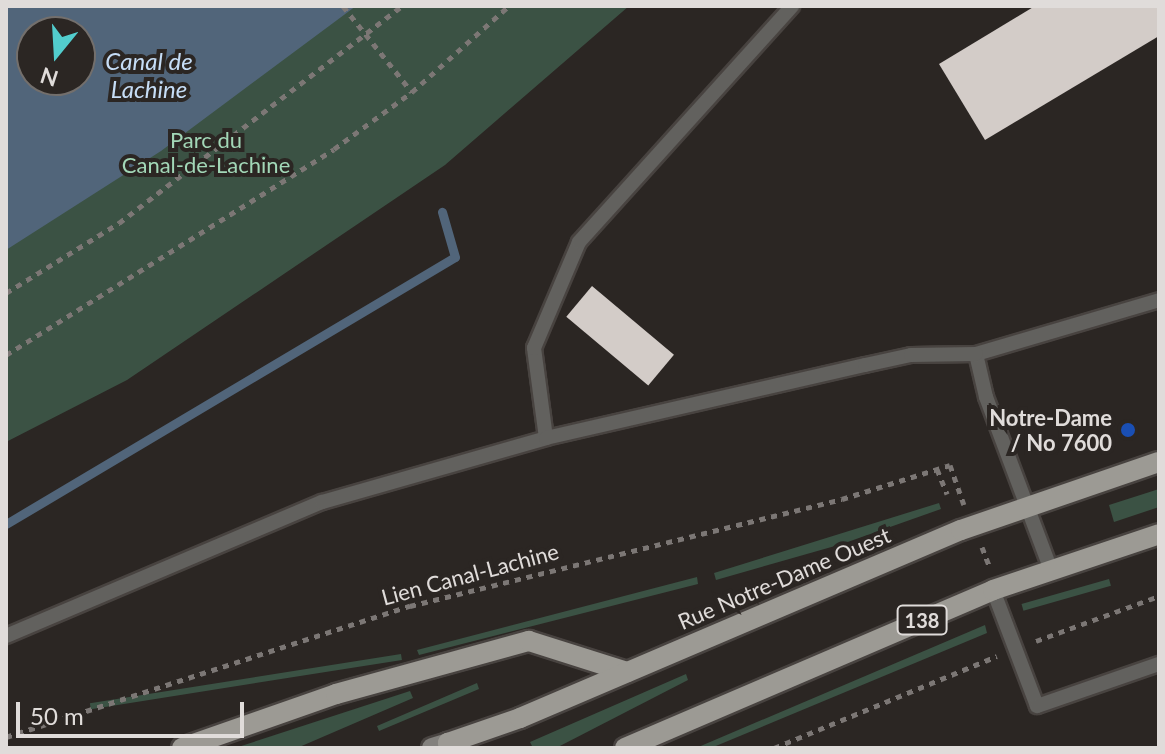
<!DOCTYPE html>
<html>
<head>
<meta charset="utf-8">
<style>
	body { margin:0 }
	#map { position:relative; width:1165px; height:754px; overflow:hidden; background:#2b2623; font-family:Lato,sans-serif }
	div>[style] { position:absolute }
	.green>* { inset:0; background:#3b5244; transform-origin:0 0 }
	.water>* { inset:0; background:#51657a }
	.stream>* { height:9px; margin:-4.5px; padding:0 4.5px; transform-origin:4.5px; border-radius:4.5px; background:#51657a }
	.building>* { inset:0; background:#d3ccc8; transform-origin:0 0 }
	.path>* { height:5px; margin-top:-2.5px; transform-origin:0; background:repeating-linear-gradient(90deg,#7c7775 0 6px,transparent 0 12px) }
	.roads { filter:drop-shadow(2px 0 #484340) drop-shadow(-2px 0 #484340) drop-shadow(0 2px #484340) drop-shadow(0 -2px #484340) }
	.lane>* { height:14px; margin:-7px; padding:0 7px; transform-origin:7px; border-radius:7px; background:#62615e }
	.secondary>* { height:20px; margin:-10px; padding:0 10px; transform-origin:10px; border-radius:10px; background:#83817d }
	.primary>* { height:20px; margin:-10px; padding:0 10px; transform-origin:10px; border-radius:10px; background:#9c9a94 }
	.dots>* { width:22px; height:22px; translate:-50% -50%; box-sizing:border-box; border:4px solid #2b2623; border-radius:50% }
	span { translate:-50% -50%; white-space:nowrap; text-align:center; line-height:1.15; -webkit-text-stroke:8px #2b2623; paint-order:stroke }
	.shield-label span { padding:2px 6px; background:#2b2623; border:2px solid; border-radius:6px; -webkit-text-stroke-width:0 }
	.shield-label { font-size:20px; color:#e0dcda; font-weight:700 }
	.park-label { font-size:22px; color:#a2d7b7 }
	.poi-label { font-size:22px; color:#e0dcda; font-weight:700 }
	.right { translate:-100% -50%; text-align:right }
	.street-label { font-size:22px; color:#e0dcda }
	.water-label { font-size:24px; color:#c6ddf6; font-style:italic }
	.frame { position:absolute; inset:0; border:8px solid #e0dcda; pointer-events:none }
	.north { position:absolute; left:16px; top:16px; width:80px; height:80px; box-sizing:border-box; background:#2b2623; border:2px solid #736f6c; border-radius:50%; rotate:198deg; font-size:22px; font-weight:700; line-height:32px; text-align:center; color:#e0dcda }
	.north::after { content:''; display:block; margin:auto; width:28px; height:36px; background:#52cdcd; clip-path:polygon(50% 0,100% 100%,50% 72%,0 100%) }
	.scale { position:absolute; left:16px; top:702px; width:228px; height:36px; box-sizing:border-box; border:4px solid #e0dcda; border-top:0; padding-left:10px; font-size:24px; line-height:28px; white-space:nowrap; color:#e0dcda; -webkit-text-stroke:6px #2b2623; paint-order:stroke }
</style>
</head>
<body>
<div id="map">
	<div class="green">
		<i style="clip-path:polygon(evenodd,6px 6px,629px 6px,445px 165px,127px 380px,6px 442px,6px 6px,32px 32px,80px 32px,80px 80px,32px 80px,32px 32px)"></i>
		<i style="clip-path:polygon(1159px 489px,1159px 507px,1114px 522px,1109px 505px)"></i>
		<i style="clip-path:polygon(939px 503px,941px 509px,842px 544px,716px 580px,714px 573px)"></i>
		<i style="clip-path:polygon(697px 577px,698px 584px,419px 655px,417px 650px)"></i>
		<i style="left:1109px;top:579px;width:7px;height:91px;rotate:74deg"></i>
		<i style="clip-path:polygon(985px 625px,987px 633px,711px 748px,696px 748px)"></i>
		<i style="left:401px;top:654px;width:6px;height:315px;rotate:81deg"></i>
		<i style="clip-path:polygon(686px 674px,688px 680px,556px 748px,533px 748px,530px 742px)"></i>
		<i style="clip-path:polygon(477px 683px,479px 689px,379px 731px,377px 726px)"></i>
		<i style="clip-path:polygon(410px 691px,413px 698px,297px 748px,235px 748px)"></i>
	</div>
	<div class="water">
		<i style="clip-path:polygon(evenodd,6px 6px,356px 6px,161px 151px,6px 250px,6px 6px,32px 32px,80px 32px,80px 80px,32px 80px,32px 32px)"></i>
	</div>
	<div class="stream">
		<i style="left:6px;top:524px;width:522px;rotate:-30.74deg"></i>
		<i style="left:455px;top:257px;width:47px;rotate:-106.1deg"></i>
	</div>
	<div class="building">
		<i style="clip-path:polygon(1035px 6px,1159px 6px,1159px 36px,985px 140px,939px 64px)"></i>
		<i style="left:592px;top:286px;width:107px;height:40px;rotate:40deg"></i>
	</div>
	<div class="path">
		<i style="left:343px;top:6px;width:110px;rotate:51.3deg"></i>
		<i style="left:6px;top:293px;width:133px;rotate:-31.8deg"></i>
		<i style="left:119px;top:223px;width:357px;rotate:-37.5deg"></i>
		<i style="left:6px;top:355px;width:387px;rotate:-32.1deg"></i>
		<i style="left:334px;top:149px;width:97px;rotate:-36.2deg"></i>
		<i style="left:412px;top:92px;width:130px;rotate:-41.6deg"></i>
		<i style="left:937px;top:469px;width:27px;rotate:68deg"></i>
		<i style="left:982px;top:547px;width:22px;rotate:69deg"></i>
		<i style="left:1036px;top:641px;width:131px;rotate:-20.1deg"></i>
		<i style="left:6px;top:737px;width:425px;rotate:-18deg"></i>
		<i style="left:410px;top:606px;width:445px;rotate:-13.9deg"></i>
		<i style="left:842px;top:499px;width:113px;rotate:-17.5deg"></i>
		<i style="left:950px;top:465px;width:42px;rotate:70.7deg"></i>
		<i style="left:774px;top:748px;width:241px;rotate:-22.4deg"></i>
	</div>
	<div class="roads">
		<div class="lane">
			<i style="left:546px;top:438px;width:91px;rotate:-97.6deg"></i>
			<i style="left:534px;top:348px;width:115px;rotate:-67deg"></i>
			<i style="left:579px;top:242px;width:318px;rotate:-47.9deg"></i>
			<i style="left:1051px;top:570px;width:185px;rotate:-110.6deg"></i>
			<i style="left:986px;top:397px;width:44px;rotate:-103.1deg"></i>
			<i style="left:976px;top:354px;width:191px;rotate:-16.4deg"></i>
			<i style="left:993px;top:590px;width:124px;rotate:69.2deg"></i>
			<i style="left:1037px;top:706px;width:129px;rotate:-19deg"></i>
			<i style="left:6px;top:636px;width:343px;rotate:-23deg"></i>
			<i style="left:322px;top:502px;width:233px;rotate:-15.9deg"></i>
			<i style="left:546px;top:438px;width:327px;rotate:-12.9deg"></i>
			<i style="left:865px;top:365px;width:47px;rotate:-12.3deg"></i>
			<i style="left:911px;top:355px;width:65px;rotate:-0.9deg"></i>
		</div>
		<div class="secondary">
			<i style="left:432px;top:748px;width:17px;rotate:-17deg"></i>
		</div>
		<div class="primary">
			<i style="left:182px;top:748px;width:163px;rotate:-19.3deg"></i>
			<i style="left:336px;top:694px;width:200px;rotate:-15.4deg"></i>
			<i style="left:529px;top:641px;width:103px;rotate:17.6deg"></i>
			<i style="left:451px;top:748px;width:6px;rotate:-121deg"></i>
			<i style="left:448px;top:743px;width:76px;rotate:-19.1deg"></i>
			<i style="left:520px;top:718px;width:479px;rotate:-23.1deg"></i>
			<i style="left:961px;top:530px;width:209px;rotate:-19deg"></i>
			<i style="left:625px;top:748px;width:400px;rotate:-23.2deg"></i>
			<i style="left:993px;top:590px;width:175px;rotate:-18.6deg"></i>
		</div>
	</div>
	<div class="dots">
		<i style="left:1128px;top:430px;background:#1a4fb4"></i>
	</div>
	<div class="shield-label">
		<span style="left:922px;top:620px">138</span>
	</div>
	<div class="park-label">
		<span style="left:206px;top:152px">Parc du<br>Canal-de-Lachine</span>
	</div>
	<div class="poi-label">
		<span class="right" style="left:1112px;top:430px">Notre-Dame<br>/ No 7600</span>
	</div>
	<div class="street-label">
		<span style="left:470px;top:574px;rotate:-15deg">Lien Canal-Lachine</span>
		<span style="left:784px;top:578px;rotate:-23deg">Rue Notre-Dame Ouest</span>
	</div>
	<div class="water-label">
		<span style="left:149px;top:75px">Canal de<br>Lachine</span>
	</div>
	<div class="frame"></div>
	<div class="north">N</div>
	<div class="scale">50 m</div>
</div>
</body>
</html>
